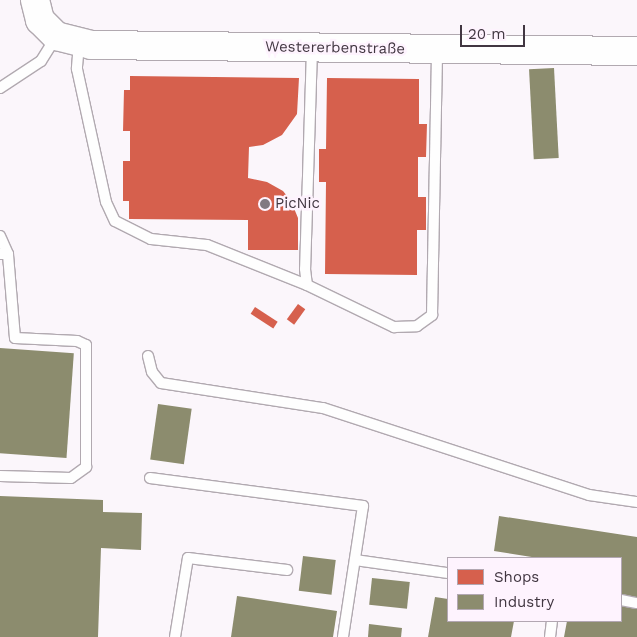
<!DOCTYPE html>
<html>
<head>
<meta charset="utf-8">
<style>
	body { margin:0 }
	#map { position:relative; width:637px; height:637px; overflow:hidden; background:#fbf6fb; font-family:"Work Sans",sans-serif }
	div>[style] { position:absolute }
	.shops>* { inset:0; background:#d6604d; transform-origin:0 0 }
	.industry>* { inset:0; background:#8c8c6e; transform-origin:0 0 }
	.roads { filter:drop-shadow(1px 0 #b1a9b0) drop-shadow(-1px 0 #b1a9b0) drop-shadow(0 1px #b1a9b0) drop-shadow(0 -1px #b1a9b0) }
	.lane>* { height:10px; margin:-5px; padding:0 5px; transform-origin:5px; border-radius:5px; background:#fefefe }
	.secondary>* { height:28px; margin:-14px; padding:0 14px; transform-origin:14px; border-radius:14px; background:#fefefe }
	.dots>* { width:14px; height:14px; translate:-50% -50%; box-sizing:border-box; border:2px solid #fef3fe; border-radius:50% }
	span { translate:-50% -50%; white-space:nowrap; text-align:center; line-height:1.15; -webkit-text-stroke:5px #fef3fe; paint-order:stroke }
	.street-label { font-size:15px; color:#413641 }
	.poi-label { font-size:15px; color:#413641 }
	.left { translate:0 -50%; text-align:left }
	.legend { position:absolute; left:447px; top:557px; width:175px; height:65px; box-sizing:border-box; background:#fef3fe; border:1px solid #b2a7b2; margin:0; padding:6px 9px; list-style:none; font-size:15px; color:#413641 }
	.legend li { display:flex; align-items:center; gap:10px; height:25px }
	.legend b { width:25px; border:1px solid #b2a7b2 }
	.scale { position:absolute; left:460px; top:25px; width:65px; height:22px; box-sizing:border-box; border:2px solid #413641; border-top:0; padding-left:6px; font-size:15px; line-height:18px; white-space:nowrap; color:#413641; -webkit-text-stroke:4px #fef3fe; paint-order:stroke }
</style>
</head>
<body>
<div id="map">
	<div class="shops">
		<i style="clip-path:polygon(130px 76px,299px 78px,297px 114px,282px 135px,263px 145px,249px 147px,248px 178px,267px 182px,283px 191px,291px 201px,298px 218px,298px 250px,248px 250px,248px 220px,129px 219px,129px 201px,123px 201px,123px 161px,130px 161px,130px 131px,123px 131px,124px 90px,130px 90px)"></i>
		<i style="clip-path:polygon(327px 78px,419px 79px,419px 124px,427px 124px,426px 157px,418px 157px,418px 197px,426px 197px,426px 230px,417px 230px,417px 275px,325px 274px,326px 182px,319px 182px,319px 149px,326px 149px)"></i>
		<i style="left:298px;top:304px;width:9px;height:19px;rotate:36deg"></i>
		<i style="left:255px;top:307px;width:27px;height:8px;rotate:33deg"></i>
	</div>
	<div class="industry">
		<i style="left:554px;top:68px;width:90px;height:25px;rotate:87deg"></i>
		<i style="left:0;top:348px;width:74px;height:105px;rotate:4deg"></i>
		<i style="left:158px;top:404px;width:34px;height:56px;rotate:8deg"></i>
		<i style="clip-path:polygon(0 496px,103px 500px,103px 512px,142px 513px,141px 550px,101px 548px,98px 637px,0 637px)"></i>
		<i style="clip-path:polygon(499px 516px,637px 537px,637px 637px,564px 637px,567px 621px,621px 621px,621px 558px,538px 558px,494px 551px)"></i>
		<i style="left:303px;top:556px;width:33px;height:35px;rotate:7deg"></i>
		<i style="left:372px;top:578px;width:38px;height:27px;rotate:6deg"></i>
		<i style="clip-path:polygon(237px 596px,337px 611px,333px 637px,231px 637px)"></i>
		<i style="clip-path:polygon(435px 597px,448px 599px,448px 621px,514px 621px,511px 637px,428px 637px)"></i>
		<i style="clip-path:polygon(369px 624px,402px 628px,401px 637px,368px 637px)"></i>
	</div>
	<div class="roads">
		<div class="lane">
			<i style="left:79px;top:44px;width:25px;rotate:95deg"></i>
			<i style="left:77px;top:69px;width:136px;rotate:77.7deg"></i>
			<i style="left:106px;top:202px;width:21px;rotate:65deg"></i>
			<i style="left:115px;top:221px;width:40px;rotate:26.6deg"></i>
			<i style="left:151px;top:239px;width:56px;rotate:6.1deg"></i>
			<i style="left:207px;top:245px;width:108px;rotate:21.8deg"></i>
			<i style="left:312px;top:49px;width:220px;rotate:91.8deg"></i>
			<i style="left:305px;top:269px;width:16px;rotate:83deg"></i>
			<i style="left:307px;top:285px;width:97px;rotate:25.8deg"></i>
			<i style="left:394px;top:327px;width:23px;rotate:-2deg"></i>
			<i style="left:417px;top:326px;width:19px;rotate:-36deg"></i>
			<i style="left:432px;top:315px;width:265px;rotate:-88.9deg"></i>
			<i style="left:0;top:88px;width:49px;rotate:-33.4deg"></i>
			<i style="left:41px;top:61px;width:28px;rotate:-58deg"></i>
			<i style="left:0;top:236px;width:20px;rotate:66deg"></i>
			<i style="left:8px;top:254px;width:8px;rotate:180deg"></i>
			<i style="left:148px;top:356px;width:16px;rotate:76deg"></i>
			<i style="left:152px;top:372px;width:14px;rotate:51deg"></i>
			<i style="left:161px;top:383px;width:164px;rotate:8.8deg"></i>
			<i style="left:323px;top:408px;width:280px;rotate:18.1deg"></i>
			<i style="left:589px;top:495px;width:49px;rotate:8.3deg"></i>
			<i style="left:0;top:476px;width:71px;rotate:1.6deg"></i>
			<i style="left:71px;top:478px;width:19px;rotate:-36deg"></i>
			<i style="left:86px;top:467px;width:122px;rotate:-90deg"></i>
			<i style="left:86px;top:345px;width:10px;rotate:-156deg"></i>
			<i style="left:77px;top:341px;width:62px;rotate:-177.2deg"></i>
			<i style="left:15px;top:338px;width:84px;rotate:-94.8deg"></i>
			<i style="left:150px;top:478px;width:215px;rotate:7.5deg"></i>
			<i style="left:363px;top:506px;width:133px;rotate:98.7deg"></i>
			<i style="left:355px;top:560px;width:94px;rotate:8deg"></i>
			<i style="left:621px;top:600px;width:16px;rotate:11deg"></i>
			<i style="left:175px;top:637px;width:80px;rotate:-80.7deg"></i>
			<i style="left:188px;top:558px;width:100px;rotate:6.9deg"></i>
			<i style="left:550px;top:637px;width:16px;rotate:-83deg"></i>
		</div>
		<div class="secondary">
			<i style="left:35px;top:0;width:21px;rotate:76deg"></i>
			<i style="left:40px;top:20px;width:23px;rotate:45deg"></i>
			<i style="left:56px;top:36px;width:36px;rotate:14deg"></i>
			<i style="left:91px;top:45px;width:546px;rotate:0.63deg"></i>
		</div>
	</div>
	<div class="dots">
		<i style="left:265px;top:204px;background:#827982"></i>
	</div>
	<div class="street-label">
		<span style="left:335px;top:48px;rotate:1deg">Westererbenstraße</span>
	</div>
	<div class="poi-label">
		<span class="left" style="left:275px;top:204px">PicNic</span>
	</div>
	<ul class="legend">
	<li><b style="height:14px;background:#d6604d"></b>Shops</li>
	<li><b style="height:14px;background:#8c8c6e"></b>Industry</li>
	</ul>
	<div class="scale">20 m</div>
</div>
</body>
</html>
